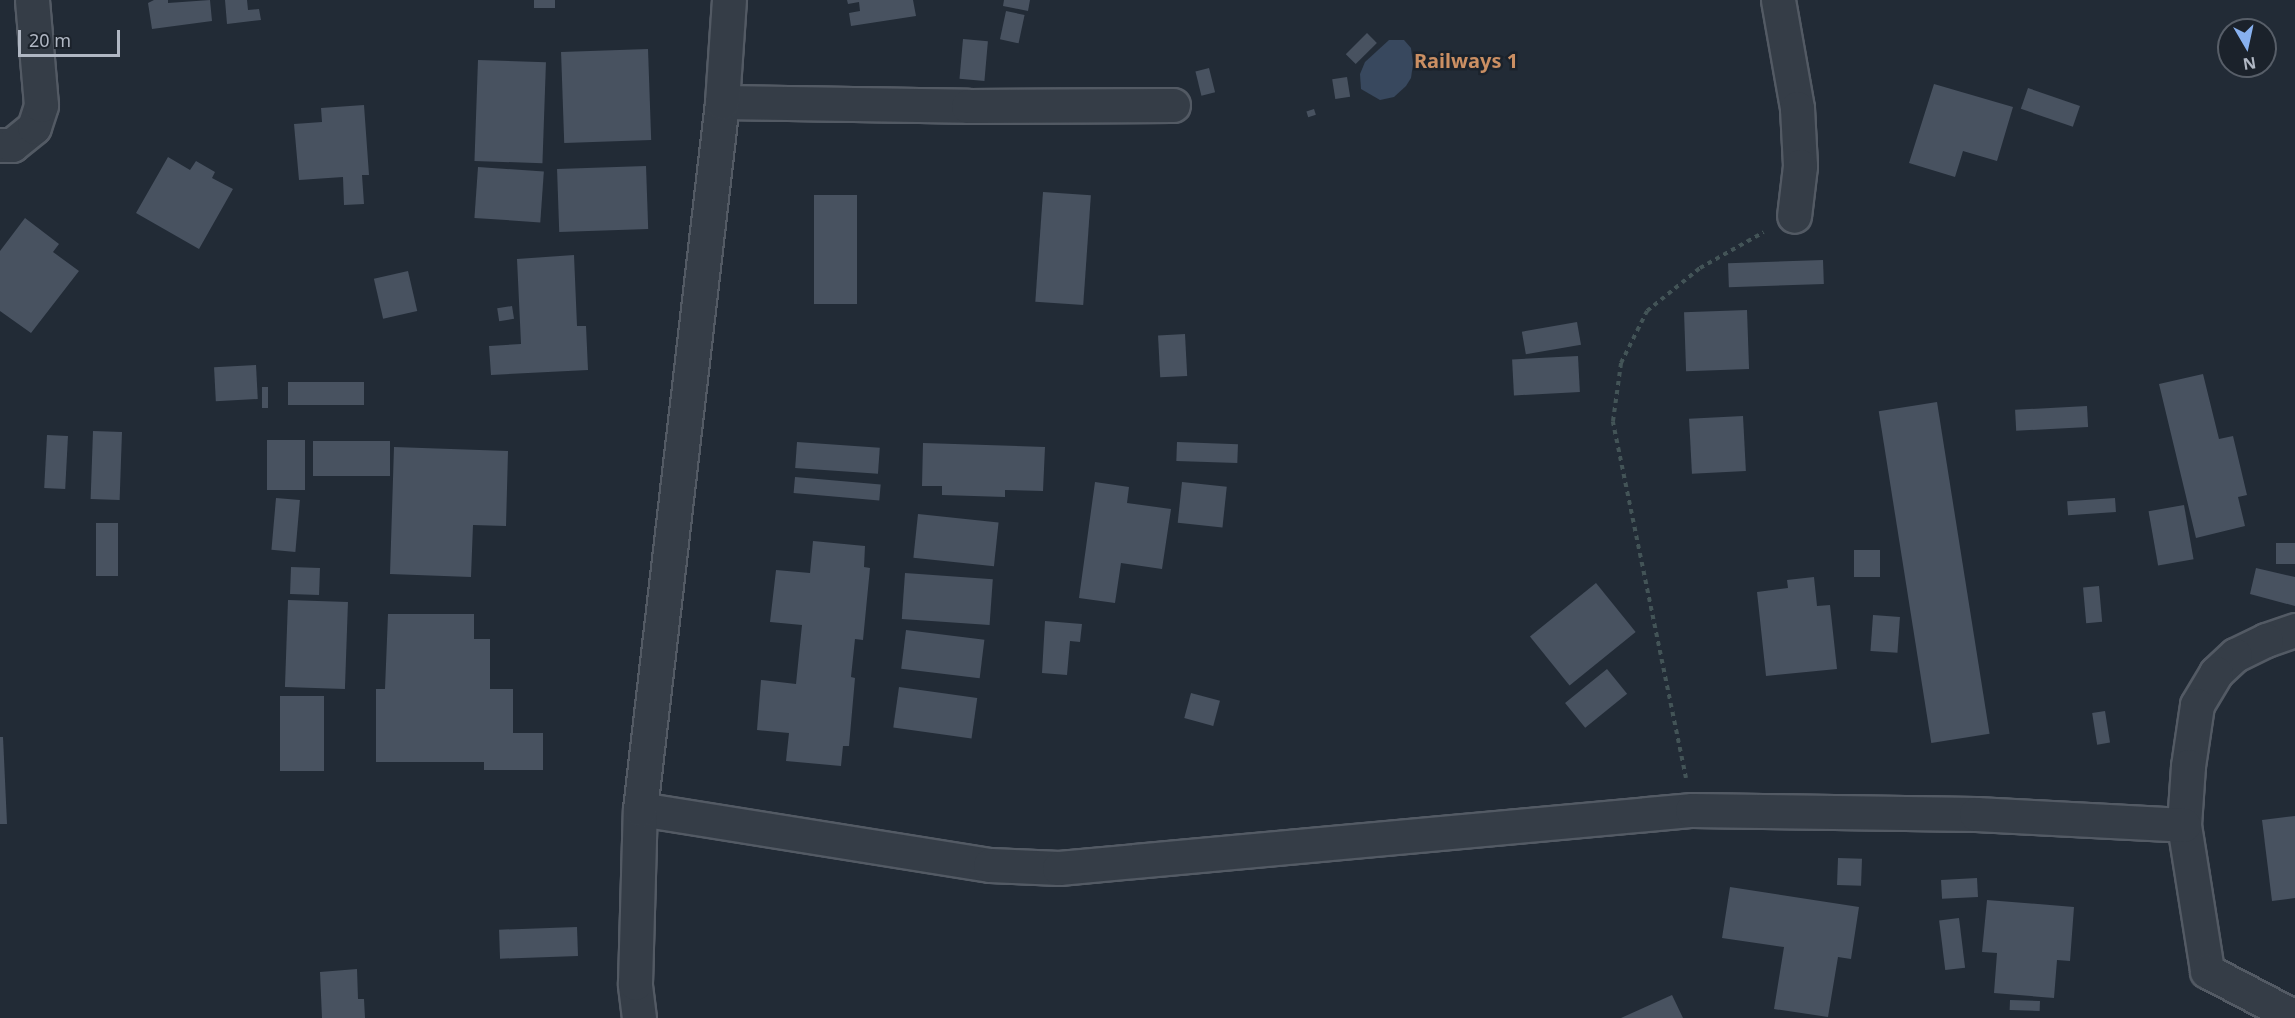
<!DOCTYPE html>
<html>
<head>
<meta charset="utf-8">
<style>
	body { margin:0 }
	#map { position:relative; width:2295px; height:1018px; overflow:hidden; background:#222b36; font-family:"Noto Sans",sans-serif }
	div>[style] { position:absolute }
	.water>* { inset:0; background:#38485e }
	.building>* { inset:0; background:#485260; transform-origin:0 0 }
	.path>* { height:4px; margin-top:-2px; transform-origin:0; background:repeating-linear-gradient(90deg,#435457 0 4.5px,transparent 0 9px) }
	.roads { filter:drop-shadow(2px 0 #535a64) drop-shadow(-2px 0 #535a64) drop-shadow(0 2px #535a64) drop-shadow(0 -2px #535a64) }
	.minor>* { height:33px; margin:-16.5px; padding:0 16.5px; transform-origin:16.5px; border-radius:16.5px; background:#353d47 }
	span { translate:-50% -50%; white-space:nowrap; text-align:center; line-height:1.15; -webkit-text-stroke:5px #1b222b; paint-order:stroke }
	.quarter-label { font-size:20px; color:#cb8f63; font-weight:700 }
	.north { position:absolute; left:2217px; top:18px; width:60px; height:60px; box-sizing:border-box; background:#1b222b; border:2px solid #575e68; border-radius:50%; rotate:171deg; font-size:16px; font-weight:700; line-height:24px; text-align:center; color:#b0b7c3 }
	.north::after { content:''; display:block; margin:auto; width:21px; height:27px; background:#88b1ef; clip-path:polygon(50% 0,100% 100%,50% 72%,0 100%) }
	.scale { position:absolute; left:18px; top:30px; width:102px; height:27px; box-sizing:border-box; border:3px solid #b0b7c3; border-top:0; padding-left:8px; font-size:18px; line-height:21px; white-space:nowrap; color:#b0b7c3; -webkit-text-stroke:4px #1b222b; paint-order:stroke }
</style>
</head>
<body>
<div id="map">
	<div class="water">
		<i style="clip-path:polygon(1389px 40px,1404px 40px,1411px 48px,1413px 64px,1411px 78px,1406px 86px,1394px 97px,1380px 100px,1361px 89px,1360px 74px,1365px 62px)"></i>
	</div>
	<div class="building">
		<i style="clip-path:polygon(154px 0,168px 0,168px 3px,210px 0,212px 21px,152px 29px,148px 3px)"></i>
		<i style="clip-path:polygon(225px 0,247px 0,248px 10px,259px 9px,261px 20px,227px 24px)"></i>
		<i style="left:555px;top:0;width:8px;height:21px;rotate:90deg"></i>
		<i style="clip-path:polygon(847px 0,913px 0,916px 16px,851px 26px,849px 13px,860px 11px,859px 2px,848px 4px)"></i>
		<i style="clip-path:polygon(1004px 0,1030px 0,1028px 11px,1003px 6px)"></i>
		<i style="left:1006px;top:11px;width:19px;height:29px;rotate:12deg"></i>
		<i style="left:1367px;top:33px;width:14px;height:30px;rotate:45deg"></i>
		<i style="left:963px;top:39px;width:25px;height:40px;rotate:5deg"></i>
		<i style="left:648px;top:49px;width:91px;height:87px;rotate:88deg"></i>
		<i style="left:478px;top:60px;width:68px;height:101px;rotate:2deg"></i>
		<i style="left:1209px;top:68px;width:25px;height:14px;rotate:76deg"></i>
		<i style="left:1347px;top:77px;width:20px;height:15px;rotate:81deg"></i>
		<i style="clip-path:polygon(1934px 84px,2013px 107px,1997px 161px,1963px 151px,1955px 177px,1909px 163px)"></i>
		<i style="left:2028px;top:88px;width:55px;height:22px;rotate:19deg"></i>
		<i style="clip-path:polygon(364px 105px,369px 175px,362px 175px,364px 204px,344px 205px,343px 177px,299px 180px,294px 124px,322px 122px,321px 108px)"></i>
		<i style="left:1314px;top:109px;width:6px;height:8px;rotate:72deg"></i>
		<i style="clip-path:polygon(168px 157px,190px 170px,196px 161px,215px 172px,212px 178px,233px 189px,199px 249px,136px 213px)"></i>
		<i style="left:646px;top:166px;width:63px;height:89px;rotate:88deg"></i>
		<i style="left:478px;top:167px;width:66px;height:51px;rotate:4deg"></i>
		<i style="left:1043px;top:192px;width:48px;height:110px;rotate:4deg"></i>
		<i style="left:857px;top:195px;width:109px;height:43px;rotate:90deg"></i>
		<i style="clip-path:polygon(25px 218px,59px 244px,53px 252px,79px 271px,31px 333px,0 311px,0 251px)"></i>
		<i style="clip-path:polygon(574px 255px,577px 326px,586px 326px,588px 370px,491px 375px,489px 346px,521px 344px,517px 259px)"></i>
		<i style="left:1823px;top:260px;width:24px;height:95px;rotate:88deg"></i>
		<i style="left:408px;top:271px;width:41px;height:35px;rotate:77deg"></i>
		<i style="left:512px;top:306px;width:13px;height:15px;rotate:81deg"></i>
		<i style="left:1747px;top:310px;width:59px;height:63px;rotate:88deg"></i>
		<i style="left:1577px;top:322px;width:23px;height:56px;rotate:80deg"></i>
		<i style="left:1185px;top:334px;width:42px;height:27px;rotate:87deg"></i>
		<i style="left:1578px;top:356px;width:36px;height:66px;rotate:87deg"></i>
		<i style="left:256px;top:365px;width:34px;height:42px;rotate:87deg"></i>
		<i style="clip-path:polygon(2203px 374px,2219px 439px,2233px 436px,2247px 495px,2238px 497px,2245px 526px,2196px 538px,2159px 384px)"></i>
		<i style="left:288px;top:382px;width:76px;height:23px"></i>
		<i style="left:262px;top:387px;width:6px;height:21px"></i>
		<i style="left:1937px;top:402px;width:336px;height:59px;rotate:81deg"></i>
		<i style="left:2087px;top:406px;width:21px;height:72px;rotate:87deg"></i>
		<i style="left:1743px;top:416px;width:55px;height:54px;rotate:87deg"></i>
		<i style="left:93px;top:431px;width:29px;height:68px;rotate:2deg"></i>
		<i style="left:47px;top:435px;width:21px;height:53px;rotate:3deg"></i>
		<i style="left:267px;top:440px;width:38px;height:50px"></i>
		<i style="left:313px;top:441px;width:77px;height:35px"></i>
		<i style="left:797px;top:442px;width:83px;height:26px;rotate:4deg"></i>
		<i style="left:1177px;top:442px;width:61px;height:19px;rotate:2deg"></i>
		<i style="clip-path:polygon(923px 443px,1045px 447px,1043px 491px,1005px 490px,1005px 497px,942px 495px,942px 486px,922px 486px)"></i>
		<i style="clip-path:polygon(394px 447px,508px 451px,506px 526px,473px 525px,471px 577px,390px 574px)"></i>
		<i style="left:795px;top:477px;width:86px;height:16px;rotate:5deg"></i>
		<i style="clip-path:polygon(1095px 482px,1129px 487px,1127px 503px,1171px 509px,1162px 569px,1121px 563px,1115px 603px,1079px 598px)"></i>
		<i style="left:1182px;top:482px;width:45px;height:41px;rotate:6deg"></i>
		<i style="left:276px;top:498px;width:24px;height:52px;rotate:5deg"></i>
		<i style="left:2115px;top:498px;width:14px;height:48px;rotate:86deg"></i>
		<i style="left:2184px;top:505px;width:55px;height:36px;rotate:80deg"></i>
		<i style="left:918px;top:514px;width:81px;height:44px;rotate:6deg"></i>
		<i style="left:96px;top:523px;width:22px;height:53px"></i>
		<i style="clip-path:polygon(813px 541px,865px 546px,864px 567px,870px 568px,863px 640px,855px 639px,851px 677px,855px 678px,849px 746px,843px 746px,841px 766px,786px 761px,789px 733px,757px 730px,761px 680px,796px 684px,802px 625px,770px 622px,776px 570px,810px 573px)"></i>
		<i style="left:2276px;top:543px;width:19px;height:21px"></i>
		<i style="left:1854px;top:550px;width:26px;height:27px"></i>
		<i style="left:291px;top:567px;width:29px;height:27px;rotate:2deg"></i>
		<i style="clip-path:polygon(2256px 568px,2295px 577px,2295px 606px,2250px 594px)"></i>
		<i style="left:905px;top:573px;width:88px;height:46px;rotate:4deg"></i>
		<i style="clip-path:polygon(1814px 577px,1817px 606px,1830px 605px,1837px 669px,1766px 676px,1757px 592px,1788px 588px,1787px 580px)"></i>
		<i style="left:1596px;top:583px;width:63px;height:85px;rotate:51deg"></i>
		<i style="left:2099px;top:586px;width:36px;height:16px;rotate:85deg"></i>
		<i style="left:288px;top:600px;width:60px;height:87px;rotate:2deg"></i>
		<i style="clip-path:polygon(388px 614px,474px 614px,474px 639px,490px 639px,490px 689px,513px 689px,513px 733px,543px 733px,543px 770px,484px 770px,484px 762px,376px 762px,376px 689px,385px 689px)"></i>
		<i style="left:1873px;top:615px;width:27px;height:36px;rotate:4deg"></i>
		<i style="clip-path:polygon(1045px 621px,1082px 624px,1080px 642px,1070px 641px,1067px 675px,1042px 673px)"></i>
		<i style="left:906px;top:630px;width:79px;height:39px;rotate:7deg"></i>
		<i style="left:1607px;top:669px;width:32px;height:54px;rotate:51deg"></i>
		<i style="left:899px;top:687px;width:79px;height:41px;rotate:8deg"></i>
		<i style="left:1191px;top:693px;width:30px;height:26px;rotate:15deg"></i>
		<i style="left:280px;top:696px;width:44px;height:75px"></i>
		<i style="left:2105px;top:711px;width:32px;height:13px;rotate:81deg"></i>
		<i style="clip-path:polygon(0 737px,3px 737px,7px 824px,0 824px)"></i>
		<i style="clip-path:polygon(2295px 816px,2295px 898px,2272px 901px,2262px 820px)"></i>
		<i style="left:1838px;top:858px;width:24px;height:27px;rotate:2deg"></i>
		<i style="left:1977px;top:878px;width:19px;height:36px;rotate:87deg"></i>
		<i style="clip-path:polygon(1730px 887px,1859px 907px,1851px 959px,1838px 957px,1828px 1017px,1774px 1009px,1784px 947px,1722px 938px)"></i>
		<i style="clip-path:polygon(1987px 900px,2074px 907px,2070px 961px,2057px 960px,2054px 998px,1994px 993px,1997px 953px,1982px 952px)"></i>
		<i style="left:1959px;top:918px;width:50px;height:20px;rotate:83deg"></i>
		<i style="left:577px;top:927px;width:29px;height:78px;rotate:88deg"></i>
		<i style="clip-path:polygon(357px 969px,358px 999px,364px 999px,365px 1018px,322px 1018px,320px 972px)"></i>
		<i style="clip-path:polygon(1672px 995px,1683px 1018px,1621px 1018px)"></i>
		<i style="left:2010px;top:1000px;width:30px;height:10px;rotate:2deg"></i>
	</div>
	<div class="path">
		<i style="left:1686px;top:778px;width:364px;rotate:-101.6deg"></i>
		<i style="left:1613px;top:421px;width:59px;rotate:-82.1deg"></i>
		<i style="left:1621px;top:363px;width:58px;rotate:-63.4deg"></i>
		<i style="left:1647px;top:311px;width:68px;rotate:-39.1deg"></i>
		<i style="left:1700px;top:268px;width:73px;rotate:-29.4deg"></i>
	</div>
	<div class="roads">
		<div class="minor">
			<i style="left:1778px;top:0;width:110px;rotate:80deg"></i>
			<i style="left:1797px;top:108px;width:58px;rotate:87deg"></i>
			<i style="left:1800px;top:166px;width:50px;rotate:96.8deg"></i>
			<i style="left:722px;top:102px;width:246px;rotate:0.9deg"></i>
			<i style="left:968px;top:106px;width:205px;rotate:-0.3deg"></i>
			<i style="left:0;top:145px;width:12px"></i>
			<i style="left:12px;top:145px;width:28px;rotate:-39deg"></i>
			<i style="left:34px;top:127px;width:23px;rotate:-72deg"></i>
			<i style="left:41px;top:105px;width:105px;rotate:-94.9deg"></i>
			<i style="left:2295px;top:630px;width:31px;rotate:161deg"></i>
			<i style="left:2266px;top:640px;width:34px;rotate:154deg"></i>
			<i style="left:2235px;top:655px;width:26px;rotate:137deg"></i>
			<i style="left:2216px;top:673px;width:37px;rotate:121deg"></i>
			<i style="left:2197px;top:705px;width:62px;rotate:98.4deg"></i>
			<i style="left:2188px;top:766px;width:59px;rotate:93.9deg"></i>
			<i style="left:2184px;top:825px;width:148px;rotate:81deg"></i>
			<i style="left:2207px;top:971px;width:99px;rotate:27.6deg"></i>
			<i style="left:640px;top:809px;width:354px;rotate:9.1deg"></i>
			<i style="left:990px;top:865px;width:69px;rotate:2.5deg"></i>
			<i style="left:1059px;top:868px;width:636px;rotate:-5.24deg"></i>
			<i style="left:1692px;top:810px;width:284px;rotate:0.8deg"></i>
			<i style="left:1976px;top:814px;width:208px;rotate:3deg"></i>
			<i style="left:639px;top:1018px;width:35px;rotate:-97deg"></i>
			<i style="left:635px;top:983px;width:174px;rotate:-88.4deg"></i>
			<i style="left:640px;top:809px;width:712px;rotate:-83.38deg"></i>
			<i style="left:722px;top:102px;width:102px;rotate:-86.1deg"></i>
		</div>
	</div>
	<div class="quarter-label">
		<span style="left:1466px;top:60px">Railways 1</span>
	</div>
	<div class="north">N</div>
	<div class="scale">20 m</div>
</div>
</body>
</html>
